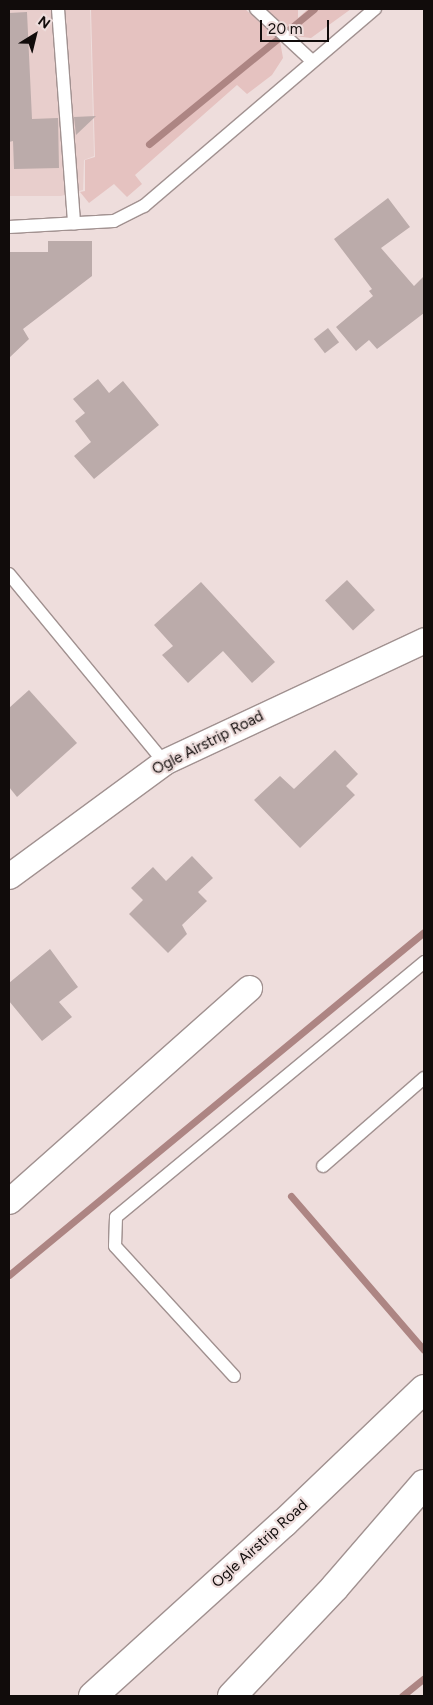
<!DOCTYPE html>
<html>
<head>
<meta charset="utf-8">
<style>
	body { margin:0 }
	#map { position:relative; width:433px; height:1705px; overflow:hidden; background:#eedddc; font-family:Figtree,sans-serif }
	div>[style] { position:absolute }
	.built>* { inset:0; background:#e8cecc }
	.green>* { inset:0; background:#e5c2c0 }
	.stream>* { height:7px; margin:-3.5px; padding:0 3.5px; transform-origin:3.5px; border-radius:3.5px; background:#ad8583 }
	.building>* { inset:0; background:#bbabaa; transform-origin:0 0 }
	.roads { filter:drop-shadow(1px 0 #a19190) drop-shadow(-1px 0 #a19190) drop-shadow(0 1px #a19190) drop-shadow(0 -1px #a19190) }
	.lane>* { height:12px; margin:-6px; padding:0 6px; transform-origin:6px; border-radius:6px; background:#fff }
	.street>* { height:25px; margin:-12.5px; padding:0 12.5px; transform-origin:12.5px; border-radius:12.5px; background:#fff }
	.secondary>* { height:28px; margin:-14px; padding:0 14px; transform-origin:14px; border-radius:14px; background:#fff }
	span { translate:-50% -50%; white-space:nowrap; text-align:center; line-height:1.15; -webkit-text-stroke:4.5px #eedddc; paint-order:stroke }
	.street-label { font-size:15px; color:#110c0b }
	.frame { position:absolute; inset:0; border:10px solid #110c0b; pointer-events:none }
	.north { position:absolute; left:10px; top:10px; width:50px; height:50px; -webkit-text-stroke:4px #eedddc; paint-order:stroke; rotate:36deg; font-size:14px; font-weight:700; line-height:20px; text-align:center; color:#110c0b }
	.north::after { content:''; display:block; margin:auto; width:18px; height:22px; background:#110c0b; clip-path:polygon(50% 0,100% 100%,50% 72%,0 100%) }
	.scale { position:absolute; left:260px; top:20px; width:69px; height:22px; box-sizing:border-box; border:2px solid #110c0b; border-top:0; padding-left:6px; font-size:15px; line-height:18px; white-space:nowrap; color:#110c0b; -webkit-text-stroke:4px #eedddc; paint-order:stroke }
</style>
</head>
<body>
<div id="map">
	<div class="built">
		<i style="clip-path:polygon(9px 9px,90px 9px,94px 156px,84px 160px,83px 190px,61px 196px,9px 196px)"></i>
	</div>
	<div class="green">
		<i style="clip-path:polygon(91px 9px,245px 9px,280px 41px,283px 58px,272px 75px,247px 94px,237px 85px,135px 175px,142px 184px,127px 197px,114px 184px,89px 203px,80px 192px,85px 191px,85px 160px,95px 157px)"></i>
		<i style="clip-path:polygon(264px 9px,298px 9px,298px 18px,308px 9px,351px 9px,311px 38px,294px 36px)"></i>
	</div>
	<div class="stream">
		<i style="left:149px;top:144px;width:213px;rotate:-39.3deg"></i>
		<i style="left:291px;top:1196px;width:203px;rotate:49.2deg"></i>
		<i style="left:9px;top:1275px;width:538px;rotate:-39.57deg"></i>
		<i style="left:402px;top:1696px;width:28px;rotate:-39deg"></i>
	</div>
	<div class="building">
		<i style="clip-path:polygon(27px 12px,32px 119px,58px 118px,59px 168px,14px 169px,13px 141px,9px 142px,9px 13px)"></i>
		<i style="clip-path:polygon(96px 116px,76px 135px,74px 117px)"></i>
		<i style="clip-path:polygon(388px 198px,410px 227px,381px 248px,414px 286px,424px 276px,424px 313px,377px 349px,369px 340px,356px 351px,336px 327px,373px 296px,369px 291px,372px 289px,334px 239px)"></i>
		<i style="clip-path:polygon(48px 241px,92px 241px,92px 276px,23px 329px,29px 339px,9px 358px,9px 252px,48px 252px)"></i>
		<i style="left:328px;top:328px;width:18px;height:18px;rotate:52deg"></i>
		<i style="clip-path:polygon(98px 379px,109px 393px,123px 381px,159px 425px,94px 479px,74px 456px,91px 442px,75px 421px,85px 413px,73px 399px)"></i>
		<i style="left:347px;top:580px;width:41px;height:30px;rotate:47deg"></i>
		<i style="clip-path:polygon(201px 582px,275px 662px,252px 683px,223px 651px,188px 683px,162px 655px,173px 646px,154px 625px)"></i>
		<i style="clip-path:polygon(29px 690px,77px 743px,17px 797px,9px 787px,9px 708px)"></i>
		<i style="clip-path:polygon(335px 750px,358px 774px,346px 786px,355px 795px,300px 848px,254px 800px,280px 776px,294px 789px)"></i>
		<i style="clip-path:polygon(192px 856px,213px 878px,198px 892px,207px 901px,182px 925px,187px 934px,168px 953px,129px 914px,143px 900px,131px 888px,153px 867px,166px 881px)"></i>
		<i style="clip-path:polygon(50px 949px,78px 987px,59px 1002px,72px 1017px,42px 1041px,9px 1001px,9px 983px)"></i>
	</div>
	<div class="roads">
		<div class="lane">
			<i style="left:58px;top:9px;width:215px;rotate:85.7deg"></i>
			<i style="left:256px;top:9px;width:75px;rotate:42.8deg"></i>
			<i style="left:9px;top:227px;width:105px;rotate:-3.3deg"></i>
			<i style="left:114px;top:221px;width:34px;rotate:-27deg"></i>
			<i style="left:144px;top:206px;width:304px;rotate:-40.5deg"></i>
			<i style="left:9px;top:574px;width:244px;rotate:50.5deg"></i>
			<i style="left:323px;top:1166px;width:134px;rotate:-41.1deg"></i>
			<i style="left:234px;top:1376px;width:176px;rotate:-132.5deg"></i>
			<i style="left:115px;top:1246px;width:29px;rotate:-88deg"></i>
			<i style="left:116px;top:1217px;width:400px;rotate:-39.6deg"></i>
		</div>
		<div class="street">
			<i style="left:9px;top:876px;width:192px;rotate:-36.3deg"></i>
			<i style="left:164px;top:762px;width:287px;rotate:-25.1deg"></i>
			<i style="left:9px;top:1201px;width:321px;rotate:-41.6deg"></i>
		</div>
		<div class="secondary">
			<i style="left:93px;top:1696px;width:258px;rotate:-42.2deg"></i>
			<i style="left:284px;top:1523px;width:194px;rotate:-43.7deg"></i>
			<i style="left:232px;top:1696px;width:150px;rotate:-46.6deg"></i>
			<i style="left:335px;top:1587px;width:136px;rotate:-49.2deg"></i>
		</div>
	</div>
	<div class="street-label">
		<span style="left:208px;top:743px;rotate:-27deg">Ogle Airstrip Road</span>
		<span style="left:260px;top:1544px;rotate:-42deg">Ogle Airstrip Road</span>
	</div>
	<div class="frame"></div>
	<div class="north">N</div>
	<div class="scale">20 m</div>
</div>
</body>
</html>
